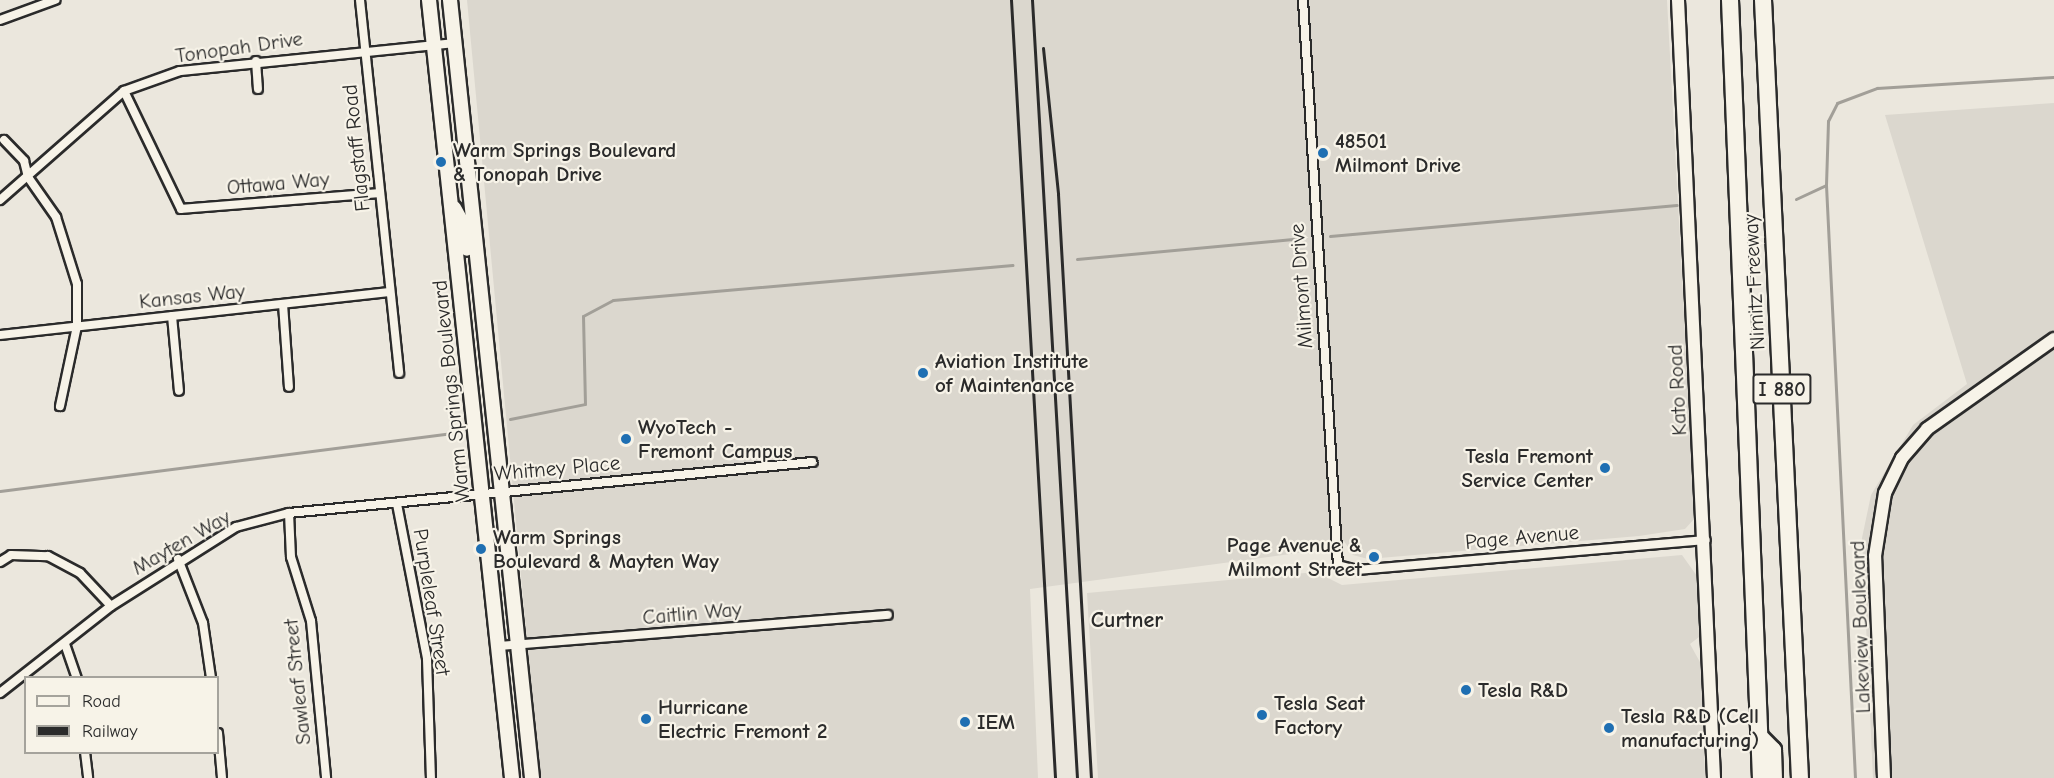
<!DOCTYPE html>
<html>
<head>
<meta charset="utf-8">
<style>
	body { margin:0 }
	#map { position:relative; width:2054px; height:778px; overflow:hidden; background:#ebe7dd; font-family:"Comic Neue",sans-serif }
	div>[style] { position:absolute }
	.built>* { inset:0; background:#dbd7ce }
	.stream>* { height:3px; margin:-1.5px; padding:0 1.5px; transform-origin:1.5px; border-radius:1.5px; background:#a29f98 }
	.roads { filter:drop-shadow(2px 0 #2b2b2b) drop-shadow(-2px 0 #2b2b2b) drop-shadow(0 2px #2b2b2b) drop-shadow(0 -2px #2b2b2b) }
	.street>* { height:8px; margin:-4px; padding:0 4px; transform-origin:4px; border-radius:4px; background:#f7f3e8 }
	.secondary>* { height:12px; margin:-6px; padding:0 6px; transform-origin:6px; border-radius:6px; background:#f7f3e8 }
	.primary>* { height:14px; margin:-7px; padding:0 7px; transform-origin:7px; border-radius:7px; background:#f7f3e8 }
	.highway>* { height:16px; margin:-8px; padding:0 8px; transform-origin:8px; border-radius:8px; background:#f7f3e8 }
	.rail>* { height:3px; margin:-1.5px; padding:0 1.5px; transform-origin:1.5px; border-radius:1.5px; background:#2b2b2b }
	.dots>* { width:16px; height:16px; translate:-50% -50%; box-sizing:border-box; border:3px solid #f7f3e8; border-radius:50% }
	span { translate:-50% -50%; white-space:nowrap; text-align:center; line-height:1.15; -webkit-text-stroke:4.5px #f7f3e8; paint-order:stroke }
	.shield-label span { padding:2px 4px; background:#f7f3e8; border:2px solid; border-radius:4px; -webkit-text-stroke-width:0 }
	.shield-label { font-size:20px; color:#2b2b2b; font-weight:700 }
	.street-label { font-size:21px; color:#2b2b2b }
	.poi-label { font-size:21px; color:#2b2b2b; font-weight:700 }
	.left { translate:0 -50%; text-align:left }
	.right { translate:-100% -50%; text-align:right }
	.neighbourhood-label { font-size:22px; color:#2b2b2b; font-weight:700 }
	.legend { position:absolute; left:24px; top:676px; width:195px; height:78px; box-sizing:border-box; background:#f7f3e8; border:2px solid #a5a39c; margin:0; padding:8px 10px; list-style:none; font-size:18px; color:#2b2b2b }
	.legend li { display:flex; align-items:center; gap:12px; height:30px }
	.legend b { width:30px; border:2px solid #a5a39c }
</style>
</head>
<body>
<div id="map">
	<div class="built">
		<i style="clip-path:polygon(467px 0,1667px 0,1695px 518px,1685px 529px,1639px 536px,1368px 559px,1353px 555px,1344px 541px,1327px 542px,1320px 550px,1030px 589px,1038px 778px,540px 778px)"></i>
		<i style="clip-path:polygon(2054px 103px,2054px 778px,1873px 778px,1862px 538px,1871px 495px,1913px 425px,1967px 384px,1885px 115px)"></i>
		<i style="clip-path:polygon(1682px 555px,1697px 576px,1699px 637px,1690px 644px,1701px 664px,1705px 778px,1098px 778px,1087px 593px,1316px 572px,1342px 585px)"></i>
	</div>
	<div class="stream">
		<i style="left:1796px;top:199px;width:33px;rotate:-25deg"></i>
		<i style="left:1330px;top:236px;width:348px;rotate:-5.1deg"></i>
		<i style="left:1077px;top:259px;width:227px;rotate:-5.3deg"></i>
		<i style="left:510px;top:419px;width:76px;rotate:-11.3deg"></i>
		<i style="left:585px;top:404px;width:88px;rotate:-91.3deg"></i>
		<i style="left:583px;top:316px;width:34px;rotate:-28deg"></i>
		<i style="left:613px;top:300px;width:401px;rotate:-5deg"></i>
		<i style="left:0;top:491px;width:464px;rotate:-7.3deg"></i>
		<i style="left:1855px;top:778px;width:594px;rotate:-92.8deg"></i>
		<i style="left:1826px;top:185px;width:64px;rotate:-88.2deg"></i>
		<i style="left:1828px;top:121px;width:20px;rotate:-63deg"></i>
		<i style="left:1837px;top:103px;width:43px;rotate:-20.6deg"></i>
		<i style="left:1877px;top:88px;width:177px;rotate:-3.6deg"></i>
	</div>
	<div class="roads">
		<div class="street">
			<i style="left:360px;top:0;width:375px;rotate:84deg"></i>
			<i style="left:1303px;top:0;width:566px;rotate:86.46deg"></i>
			<i style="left:1338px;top:565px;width:20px;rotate:15deg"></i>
			<i style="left:1357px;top:570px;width:350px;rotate:-4.9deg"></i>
			<i style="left:0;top:20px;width:59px;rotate:-20deg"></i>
			<i style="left:256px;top:61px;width:28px;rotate:86deg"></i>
			<i style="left:124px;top:91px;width:131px;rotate:64.2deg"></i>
			<i style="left:181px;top:209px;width:199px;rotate:-4.6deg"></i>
			<i style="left:4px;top:140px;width:29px;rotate:46deg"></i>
			<i style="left:24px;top:161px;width:16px;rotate:76deg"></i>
			<i style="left:28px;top:177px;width:49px;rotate:55deg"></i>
			<i style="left:56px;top:217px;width:70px;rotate:72.6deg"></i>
			<i style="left:77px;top:284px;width:42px;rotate:90deg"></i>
			<i style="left:77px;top:326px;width:82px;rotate:102deg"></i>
			<i style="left:0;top:200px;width:165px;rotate:-41.3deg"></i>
			<i style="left:124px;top:91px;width:59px;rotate:-19.7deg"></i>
			<i style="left:180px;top:71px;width:275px;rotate:-5.8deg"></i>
			<i style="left:283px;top:304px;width:83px;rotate:85.9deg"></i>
			<i style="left:172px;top:316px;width:75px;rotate:84.7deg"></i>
			<i style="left:0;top:335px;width:390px;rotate:-6.3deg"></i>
			<i style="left:397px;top:504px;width:158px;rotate:79deg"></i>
			<i style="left:427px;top:659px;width:119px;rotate:88.1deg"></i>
			<i style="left:289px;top:513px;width:44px;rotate:87.4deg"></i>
			<i style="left:291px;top:557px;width:67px;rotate:72.6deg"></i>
			<i style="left:311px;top:621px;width:158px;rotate:84.5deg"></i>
			<i style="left:178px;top:559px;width:69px;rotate:68.7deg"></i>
			<i style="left:203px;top:623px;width:56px;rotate:81.7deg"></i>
			<i style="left:0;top:562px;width:13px;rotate:-32deg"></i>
			<i style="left:11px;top:555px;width:37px;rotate:2deg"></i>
			<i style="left:48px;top:556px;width:36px;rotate:28deg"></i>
			<i style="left:80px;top:573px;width:45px;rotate:46.8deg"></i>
			<i style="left:65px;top:644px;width:36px;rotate:71deg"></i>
			<i style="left:500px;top:646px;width:389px;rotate:-4.6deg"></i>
			<i style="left:0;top:693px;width:141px;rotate:-38.1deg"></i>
			<i style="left:111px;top:606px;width:148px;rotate:-32.3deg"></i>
			<i style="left:236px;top:527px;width:55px;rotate:-14.8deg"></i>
			<i style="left:289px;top:513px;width:526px;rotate:-5.56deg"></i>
			<i style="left:218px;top:733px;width:45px;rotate:84.9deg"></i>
			<i style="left:85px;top:752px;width:26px;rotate:83deg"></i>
		</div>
		<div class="secondary">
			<i style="left:1678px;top:0;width:779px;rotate:87.35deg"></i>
			<i style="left:1884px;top:778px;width:222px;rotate:-92.3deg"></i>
			<i style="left:1875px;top:556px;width:64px;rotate:-81deg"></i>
			<i style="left:1885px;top:493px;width:39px;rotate:-64deg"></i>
			<i style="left:1902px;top:458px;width:38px;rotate:-49deg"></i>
			<i style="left:1927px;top:429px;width:156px;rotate:-35.3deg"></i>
		</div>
		<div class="primary">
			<i style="left:429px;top:0;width:782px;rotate:83.91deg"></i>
			<i style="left:450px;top:0;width:782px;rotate:83.98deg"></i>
			<i style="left:454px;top:208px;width:18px;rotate:61deg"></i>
			<i style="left:463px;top:224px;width:25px;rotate:81deg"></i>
		</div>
		<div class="highway">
			<i style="left:1730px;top:0;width:779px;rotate:87.72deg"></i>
			<i style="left:1763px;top:0;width:779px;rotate:87.28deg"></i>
			<i style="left:1759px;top:736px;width:20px;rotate:45deg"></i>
			<i style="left:1773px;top:750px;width:28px;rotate:88deg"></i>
		</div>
	</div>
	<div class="rail">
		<i style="left:1011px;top:0;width:779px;rotate:86.76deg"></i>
		<i style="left:1032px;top:0;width:779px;rotate:86.69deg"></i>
		<i style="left:1043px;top:48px;width:147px;rotate:84.1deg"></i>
		<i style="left:1058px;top:194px;width:585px;rotate:86.77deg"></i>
	</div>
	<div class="dots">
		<i style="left:1323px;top:153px;background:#1f6fb2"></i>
		<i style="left:441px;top:162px;background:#1f6fb2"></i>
		<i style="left:923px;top:373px;background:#1f6fb2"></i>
		<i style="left:626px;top:439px;background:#1f6fb2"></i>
		<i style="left:1605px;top:468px;background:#1f6fb2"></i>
		<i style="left:481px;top:549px;background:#1f6fb2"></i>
		<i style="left:1374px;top:557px;background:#1f6fb2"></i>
		<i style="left:1466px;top:690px;background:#1f6fb2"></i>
		<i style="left:1262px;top:715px;background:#1f6fb2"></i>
		<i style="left:646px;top:719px;background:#1f6fb2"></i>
		<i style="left:965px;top:722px;background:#1f6fb2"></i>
		<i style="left:1609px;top:728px;background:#1f6fb2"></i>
	</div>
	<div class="shield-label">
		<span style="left:1782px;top:389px">I 880</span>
	</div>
	<div class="street-label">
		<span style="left:239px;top:47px;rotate:-8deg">Tonopah Drive</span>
		<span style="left:356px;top:148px;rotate:-96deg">Flagstaff Road</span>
		<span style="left:278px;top:183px;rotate:-5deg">Ottawa Way</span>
		<span style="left:1754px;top:282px;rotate:-93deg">Nimitz Freeway</span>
		<span style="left:1301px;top:286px;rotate:-94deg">Milmont Drive</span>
		<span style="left:192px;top:296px;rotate:-6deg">Kansas Way</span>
		<span style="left:1677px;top:390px;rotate:-93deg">Kato Road</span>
		<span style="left:451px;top:391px;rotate:-96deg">Warm Springs Boulevard</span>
		<span style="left:557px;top:468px;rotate:-5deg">Whitney Place</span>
		<span style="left:1522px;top:537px;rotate:-5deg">Page Avenue</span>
		<span style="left:181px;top:542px;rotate:-30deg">Mayten Way</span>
		<span style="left:432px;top:602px;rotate:81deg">Purpleleaf Street</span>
		<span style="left:692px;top:613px;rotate:-5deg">Caitlin Way</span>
		<span style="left:1860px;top:627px;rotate:-92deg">Lakeview Boulevard</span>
		<span style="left:297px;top:682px;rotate:-96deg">Sawleaf Street</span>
	</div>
	<div class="poi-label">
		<span class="left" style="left:1335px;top:153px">48501<br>Milmont Drive</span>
		<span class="left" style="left:453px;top:162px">Warm Springs Boulevard<br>&amp; Tonopah Drive</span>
		<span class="left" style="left:935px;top:373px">Aviation Institute<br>of Maintenance</span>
		<span class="left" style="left:638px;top:439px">WyoTech -<br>Fremont Campus</span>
		<span class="right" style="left:1593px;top:468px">Tesla Fremont<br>Service Center</span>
		<span class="left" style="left:493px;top:549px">Warm Springs<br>Boulevard &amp; Mayten Way</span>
		<span class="right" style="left:1362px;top:557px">Page Avenue &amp;<br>Milmont Street</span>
		<span class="left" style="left:1478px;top:690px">Tesla R&amp;D</span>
		<span class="left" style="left:1274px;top:715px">Tesla Seat<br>Factory</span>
		<span class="left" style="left:658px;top:719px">Hurricane<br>Electric Fremont 2</span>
		<span class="left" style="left:1621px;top:728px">Tesla R&amp;D (Cell<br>manufacturing)</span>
		<span class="left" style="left:977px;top:722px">IEM</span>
	</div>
	<div class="neighbourhood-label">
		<span style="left:1127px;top:621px">Curtner</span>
	</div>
	<ul class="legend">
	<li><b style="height:8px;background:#f7f3e8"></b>Road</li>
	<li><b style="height:8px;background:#2b2b2b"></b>Railway</li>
	</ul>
</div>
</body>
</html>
